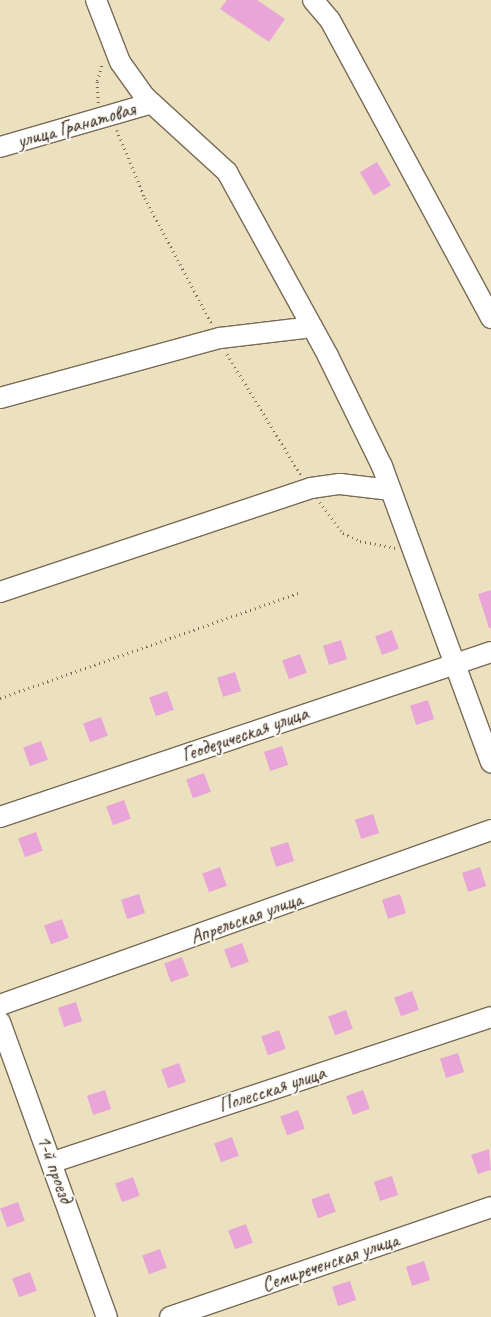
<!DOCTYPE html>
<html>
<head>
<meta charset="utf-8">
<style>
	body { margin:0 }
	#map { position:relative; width:491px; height:1317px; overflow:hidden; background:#ece1bf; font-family:Caveat,sans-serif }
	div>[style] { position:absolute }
	.building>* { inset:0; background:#e9a5d8; transform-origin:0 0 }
	.path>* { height:2.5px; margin-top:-1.25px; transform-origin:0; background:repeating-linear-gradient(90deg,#796a56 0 1px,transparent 0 5px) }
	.roads { filter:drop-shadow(1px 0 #796a56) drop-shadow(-1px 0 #796a56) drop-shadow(0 1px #796a56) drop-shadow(0 -1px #796a56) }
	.minor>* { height:20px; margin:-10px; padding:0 10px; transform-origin:10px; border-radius:10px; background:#fff }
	span { translate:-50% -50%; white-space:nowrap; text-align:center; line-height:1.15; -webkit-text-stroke:4px #fdfcf7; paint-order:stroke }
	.street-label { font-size:20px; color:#3b2a1e }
</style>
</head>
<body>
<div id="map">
	<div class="building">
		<i style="clip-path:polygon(227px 0,257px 0,285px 19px,269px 42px,220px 9px)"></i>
		<i style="left:377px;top:162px;width:27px;height:20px;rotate:59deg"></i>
		<i style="clip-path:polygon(491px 590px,491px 628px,489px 628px,478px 594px)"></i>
		<i style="left:392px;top:630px;width:20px;height:18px;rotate:70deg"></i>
		<i style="left:341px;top:640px;width:20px;height:19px;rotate:72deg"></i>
		<i style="left:300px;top:654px;width:20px;height:19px;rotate:70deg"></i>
		<i style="left:235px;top:672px;width:20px;height:19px;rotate:72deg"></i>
		<i style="left:167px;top:691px;width:20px;height:19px;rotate:70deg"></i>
		<i style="left:428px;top:700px;width:20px;height:19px;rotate:72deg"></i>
		<i style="left:101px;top:717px;width:20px;height:19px;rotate:70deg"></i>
		<i style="left:41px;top:741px;width:20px;height:19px;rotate:70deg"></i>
		<i style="left:282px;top:746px;width:20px;height:19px;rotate:72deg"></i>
		<i style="left:204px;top:773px;width:20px;height:19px;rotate:70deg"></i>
		<i style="left:124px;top:800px;width:20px;height:19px;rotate:70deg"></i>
		<i style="left:373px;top:814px;width:20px;height:19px;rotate:72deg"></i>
		<i style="left:36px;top:832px;width:20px;height:19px;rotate:70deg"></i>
		<i style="left:288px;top:842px;width:20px;height:19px;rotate:72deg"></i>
		<i style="left:220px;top:867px;width:20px;height:19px;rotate:70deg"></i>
		<i style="left:480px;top:867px;width:20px;height:19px;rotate:72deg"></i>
		<i style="left:139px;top:894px;width:20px;height:19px;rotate:72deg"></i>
		<i style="left:400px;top:894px;width:20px;height:19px;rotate:72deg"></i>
		<i style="left:62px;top:919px;width:20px;height:19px;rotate:70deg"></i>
		<i style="left:242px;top:943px;width:20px;height:19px;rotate:70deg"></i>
		<i style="left:182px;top:957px;width:20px;height:19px;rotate:70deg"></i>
		<i style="left:412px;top:991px;width:20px;height:19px;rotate:70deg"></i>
		<i style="left:76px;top:1002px;width:20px;height:19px;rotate:72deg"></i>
		<i style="left:346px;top:1010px;width:20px;height:19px;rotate:70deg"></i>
		<i style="left:279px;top:1030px;width:20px;height:19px;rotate:70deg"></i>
		<i style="left:458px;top:1053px;width:20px;height:19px;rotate:72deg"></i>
		<i style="left:179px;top:1063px;width:20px;height:19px;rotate:70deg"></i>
		<i style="left:105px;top:1090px;width:20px;height:19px;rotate:72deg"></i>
		<i style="left:363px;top:1090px;width:20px;height:18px;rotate:70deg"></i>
		<i style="left:298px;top:1110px;width:20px;height:19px;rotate:70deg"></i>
		<i style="left:232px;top:1137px;width:20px;height:19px;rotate:70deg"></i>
		<i style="clip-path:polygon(489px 1149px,491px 1170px,478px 1174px,471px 1155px)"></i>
		<i style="left:392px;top:1176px;width:20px;height:19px;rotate:72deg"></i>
		<i style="left:133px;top:1177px;width:20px;height:19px;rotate:70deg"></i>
		<i style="left:329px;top:1193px;width:20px;height:19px;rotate:70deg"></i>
		<i style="left:18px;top:1202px;width:20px;height:19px;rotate:70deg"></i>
		<i style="left:246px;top:1224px;width:20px;height:19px;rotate:70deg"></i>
		<i style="left:160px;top:1249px;width:20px;height:19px;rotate:70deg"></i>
		<i style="left:424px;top:1261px;width:20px;height:19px;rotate:72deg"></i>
		<i style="left:30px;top:1272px;width:20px;height:19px;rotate:70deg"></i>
		<i style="left:350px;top:1281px;width:20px;height:19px;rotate:72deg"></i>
	</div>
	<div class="path">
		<i style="left:98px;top:103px;width:22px;rotate:-93deg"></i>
		<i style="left:97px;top:81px;width:18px;rotate:-74deg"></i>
		<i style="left:117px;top:130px;width:74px;rotate:67.6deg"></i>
		<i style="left:145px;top:198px;width:143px;rotate:62deg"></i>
		<i style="left:227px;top:354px;width:142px;rotate:58.6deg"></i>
		<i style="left:320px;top:502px;width:39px;rotate:53deg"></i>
		<i style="left:343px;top:533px;width:19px;rotate:25deg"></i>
		<i style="left:360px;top:541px;width:37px;rotate:11deg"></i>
		<i style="left:0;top:698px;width:316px;rotate:-19.4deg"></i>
	</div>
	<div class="roads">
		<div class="minor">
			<i style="left:96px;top:0;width:66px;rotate:68.8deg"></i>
			<i style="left:120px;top:62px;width:43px;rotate:54.5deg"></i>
			<i style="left:145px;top:97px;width:111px;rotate:42.4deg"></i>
			<i style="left:227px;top:172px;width:210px;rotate:61.2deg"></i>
			<i style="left:328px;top:356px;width:123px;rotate:63.9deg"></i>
			<i style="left:382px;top:466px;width:316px;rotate:69.8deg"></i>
			<i style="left:313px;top:0;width:26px;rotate:50deg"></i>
			<i style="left:330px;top:20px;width:339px;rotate:61.6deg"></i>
			<i style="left:0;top:147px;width:158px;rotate:-16.1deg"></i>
			<i style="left:0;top:398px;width:228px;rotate:-15.3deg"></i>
			<i style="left:220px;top:338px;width:93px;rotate:-6.8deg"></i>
			<i style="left:0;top:592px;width:328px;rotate:-18.5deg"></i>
			<i style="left:311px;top:488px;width:29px;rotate:-8deg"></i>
			<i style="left:340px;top:484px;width:51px;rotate:6.7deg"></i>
			<i style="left:0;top:817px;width:518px;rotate:-18.57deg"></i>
			<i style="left:0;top:1005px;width:521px;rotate:-19.62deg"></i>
			<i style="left:0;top:1022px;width:314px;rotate:70.1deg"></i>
			<i style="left:53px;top:1162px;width:461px;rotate:-18.3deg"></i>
			<i style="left:170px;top:1317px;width:339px;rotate:-18.9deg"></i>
		</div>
	</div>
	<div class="street-label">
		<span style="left:76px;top:125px;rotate:-16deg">улица Гранатовая</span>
		<span style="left:245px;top:734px;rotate:-19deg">Геодезическая улица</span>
		<span style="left:246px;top:918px;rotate:-20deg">Апрельская улица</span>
		<span style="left:272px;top:1089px;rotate:-18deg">Полесская улица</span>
		<span style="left:55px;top:1169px;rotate:70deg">1-й проезд</span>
		<span style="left:330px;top:1262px;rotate:-19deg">Семиреченская улица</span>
	</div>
</div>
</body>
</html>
